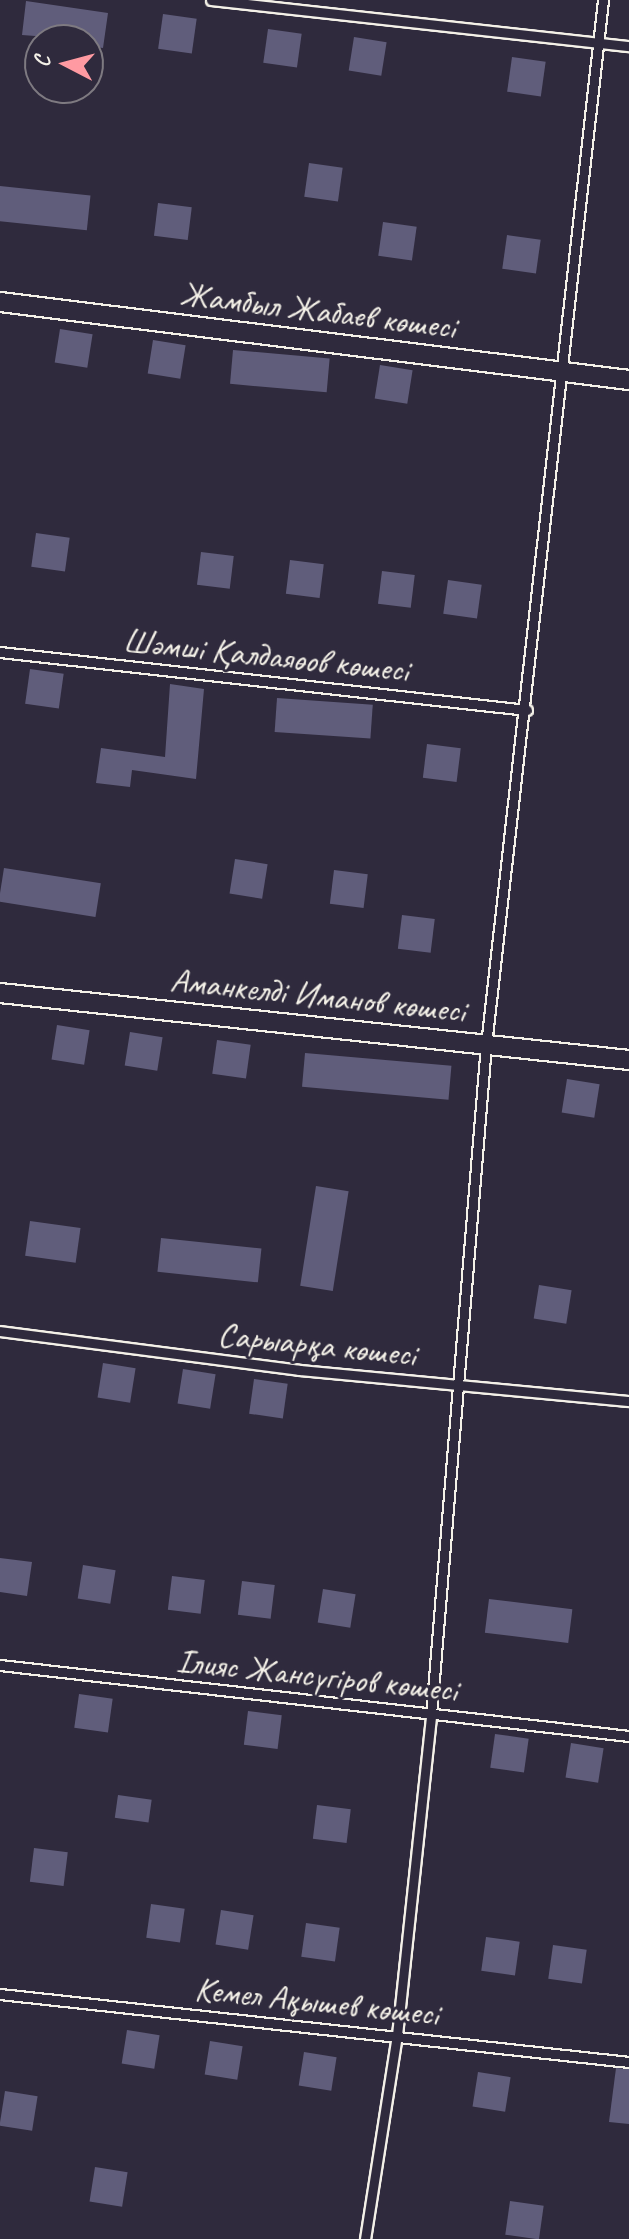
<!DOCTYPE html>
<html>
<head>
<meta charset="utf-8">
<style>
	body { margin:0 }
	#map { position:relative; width:629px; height:2239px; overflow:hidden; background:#2f2a3d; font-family:Caveat,sans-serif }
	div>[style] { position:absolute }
	.building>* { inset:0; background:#605d7b; transform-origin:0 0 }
	.roads { filter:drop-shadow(2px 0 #f4f1e8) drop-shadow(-2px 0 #f4f1e8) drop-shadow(0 2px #f4f1e8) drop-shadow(0 -2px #f4f1e8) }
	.lane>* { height:9px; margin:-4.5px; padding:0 4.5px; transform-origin:4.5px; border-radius:4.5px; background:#2f2a3d }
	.street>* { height:18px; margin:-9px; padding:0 9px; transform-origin:9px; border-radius:9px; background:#2f2a3d }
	span { translate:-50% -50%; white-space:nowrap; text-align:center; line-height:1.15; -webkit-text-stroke:6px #2f2a3d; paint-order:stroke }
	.street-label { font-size:34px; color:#f4f1e8 }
	.north { position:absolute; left:24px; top:24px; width:80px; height:80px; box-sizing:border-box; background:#2f2a3d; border:2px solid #7e7a81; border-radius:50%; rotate:276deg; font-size:22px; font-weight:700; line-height:32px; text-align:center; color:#f4f1e8 }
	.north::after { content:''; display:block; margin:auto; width:28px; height:36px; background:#ff9aa2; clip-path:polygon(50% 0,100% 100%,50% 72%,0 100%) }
</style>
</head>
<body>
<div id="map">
	<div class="building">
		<i style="clip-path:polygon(26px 1px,108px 13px,103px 48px,88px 46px,88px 40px,22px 35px)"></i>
		<i style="left:163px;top:14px;width:34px;height:35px;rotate:8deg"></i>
		<i style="left:268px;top:29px;width:34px;height:34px;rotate:8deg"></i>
		<i style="left:354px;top:37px;width:33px;height:34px;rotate:9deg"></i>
		<i style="left:512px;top:57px;width:34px;height:35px;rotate:8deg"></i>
		<i style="left:309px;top:163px;width:34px;height:34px;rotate:8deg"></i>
		<i style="left:0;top:186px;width:91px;height:35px;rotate:6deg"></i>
		<i style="left:158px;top:203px;width:34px;height:33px;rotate:7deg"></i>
		<i style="left:383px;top:222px;width:34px;height:34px;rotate:8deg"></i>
		<i style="left:507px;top:235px;width:34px;height:34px;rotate:8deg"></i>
		<i style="left:60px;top:329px;width:33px;height:34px;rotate:9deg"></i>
		<i style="left:153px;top:340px;width:33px;height:34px;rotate:9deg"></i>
		<i style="left:233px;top:350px;width:97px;height:34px;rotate:5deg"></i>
		<i style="left:380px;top:365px;width:33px;height:34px;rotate:9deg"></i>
		<i style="left:36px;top:533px;width:34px;height:34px;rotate:8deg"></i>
		<i style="left:201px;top:552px;width:33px;height:33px;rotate:7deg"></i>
		<i style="left:290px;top:560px;width:34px;height:34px;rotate:7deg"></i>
		<i style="left:382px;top:571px;width:33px;height:33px;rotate:7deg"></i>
		<i style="left:448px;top:580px;width:34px;height:34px;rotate:8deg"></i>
		<i style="left:30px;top:669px;width:34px;height:35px;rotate:8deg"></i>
		<i style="clip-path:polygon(170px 684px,204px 689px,196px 779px,132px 770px,130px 787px,96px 783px,101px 748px,165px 757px)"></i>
		<i style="left:277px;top:698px;width:96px;height:34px;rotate:4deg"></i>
		<i style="left:427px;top:744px;width:34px;height:34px;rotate:7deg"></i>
		<i style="left:235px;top:859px;width:33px;height:35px;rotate:9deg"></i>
		<i style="left:4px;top:868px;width:98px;height:34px;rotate:9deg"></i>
		<i style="left:334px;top:870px;width:34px;height:34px;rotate:7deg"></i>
		<i style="left:402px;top:915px;width:33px;height:34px;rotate:7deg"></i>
		<i style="left:57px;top:1025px;width:33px;height:35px;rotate:9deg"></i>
		<i style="left:130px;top:1032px;width:33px;height:34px;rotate:9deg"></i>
		<i style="left:217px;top:1040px;width:34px;height:34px;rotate:8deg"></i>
		<i style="left:305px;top:1053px;width:147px;height:34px;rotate:5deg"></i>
		<i style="left:567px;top:1079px;width:33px;height:34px;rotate:9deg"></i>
		<i style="left:316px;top:1186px;width:33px;height:101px;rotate:9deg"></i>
		<i style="left:30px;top:1221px;width:51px;height:35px;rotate:8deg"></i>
		<i style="left:161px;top:1238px;width:101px;height:34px;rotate:6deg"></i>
		<i style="left:539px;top:1285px;width:33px;height:34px;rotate:9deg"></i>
		<i style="left:103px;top:1363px;width:33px;height:35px;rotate:9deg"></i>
		<i style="left:183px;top:1369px;width:33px;height:35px;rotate:9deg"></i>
		<i style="left:254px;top:1379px;width:34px;height:35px;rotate:8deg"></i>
		<i style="clip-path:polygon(0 1558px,32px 1562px,27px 1596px,0 1592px)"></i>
		<i style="left:83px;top:1565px;width:33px;height:34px;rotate:9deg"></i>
		<i style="left:172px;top:1576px;width:33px;height:34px;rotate:7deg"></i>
		<i style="left:242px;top:1581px;width:33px;height:34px;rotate:7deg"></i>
		<i style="left:323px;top:1589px;width:33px;height:34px;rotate:9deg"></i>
		<i style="left:489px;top:1599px;width:84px;height:34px;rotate:7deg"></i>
		<i style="left:79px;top:1694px;width:34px;height:34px;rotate:8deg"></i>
		<i style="left:248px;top:1711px;width:34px;height:34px;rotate:7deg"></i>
		<i style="left:495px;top:1734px;width:34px;height:34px;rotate:8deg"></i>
		<i style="left:571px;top:1743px;width:33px;height:35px;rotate:9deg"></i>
		<i style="left:118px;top:1795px;width:34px;height:23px;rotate:8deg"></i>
		<i style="left:317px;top:1805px;width:34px;height:34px;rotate:7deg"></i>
		<i style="left:34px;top:1848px;width:34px;height:34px;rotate:7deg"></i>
		<i style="left:151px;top:1904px;width:34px;height:34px;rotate:8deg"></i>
		<i style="left:221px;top:1910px;width:33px;height:35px;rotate:9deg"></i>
		<i style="left:306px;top:1923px;width:34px;height:34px;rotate:8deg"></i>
		<i style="left:486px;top:1937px;width:34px;height:34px;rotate:8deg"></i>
		<i style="left:553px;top:1945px;width:34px;height:34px;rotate:8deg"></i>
		<i style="left:127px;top:2030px;width:33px;height:34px;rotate:9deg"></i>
		<i style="left:210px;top:2041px;width:33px;height:34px;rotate:9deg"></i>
		<i style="left:304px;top:2052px;width:33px;height:34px;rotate:9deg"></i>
		<i style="clip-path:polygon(616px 2068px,629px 2069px,629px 2124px,609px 2122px)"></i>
		<i style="left:478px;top:2072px;width:33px;height:35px;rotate:9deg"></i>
		<i style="left:5px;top:2091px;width:33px;height:35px;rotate:9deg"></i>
		<i style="left:95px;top:2167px;width:33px;height:35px;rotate:9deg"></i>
		<i style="left:510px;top:2201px;width:34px;height:34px;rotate:8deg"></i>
	</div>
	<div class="roads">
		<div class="lane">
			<i style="left:211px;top:0;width:421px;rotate:6.3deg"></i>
			<i style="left:0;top:652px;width:530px;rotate:6.28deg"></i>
			<i style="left:0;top:1331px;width:302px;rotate:7.4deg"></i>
			<i style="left:299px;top:1370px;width:331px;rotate:5.4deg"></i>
			<i style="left:0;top:1665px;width:633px;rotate:6.44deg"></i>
			<i style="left:0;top:1994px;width:633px;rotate:6.17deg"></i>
			<i style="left:365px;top:2239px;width:206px;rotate:-81.1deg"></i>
			<i style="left:397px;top:2035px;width:322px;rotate:-83.9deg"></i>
			<i style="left:431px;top:1715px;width:672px;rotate:-85.31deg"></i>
			<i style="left:486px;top:1045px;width:1052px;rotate:-83.61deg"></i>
		</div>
		<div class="street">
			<i style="left:0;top:302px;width:634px;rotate:7.07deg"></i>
			<i style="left:0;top:993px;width:633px;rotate:6.08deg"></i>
		</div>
	</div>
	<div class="street-label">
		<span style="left:318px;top:310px;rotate:7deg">Жамбыл Жабаев көшесі</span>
		<span style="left:266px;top:655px;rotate:6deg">Шәмші Қалдаяөов көшесі</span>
		<span style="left:318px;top:995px;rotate:6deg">Аманкелді Иманов көшесі</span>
		<span style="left:317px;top:1344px;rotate:6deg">Сарыарқа көшесі</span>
		<span style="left:317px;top:1675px;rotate:6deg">Ілияс Жансүгіров көшесі</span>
		<span style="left:317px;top:2001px;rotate:6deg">Кемел Ақышев көшесі</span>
	</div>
	<div class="north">С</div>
</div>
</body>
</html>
